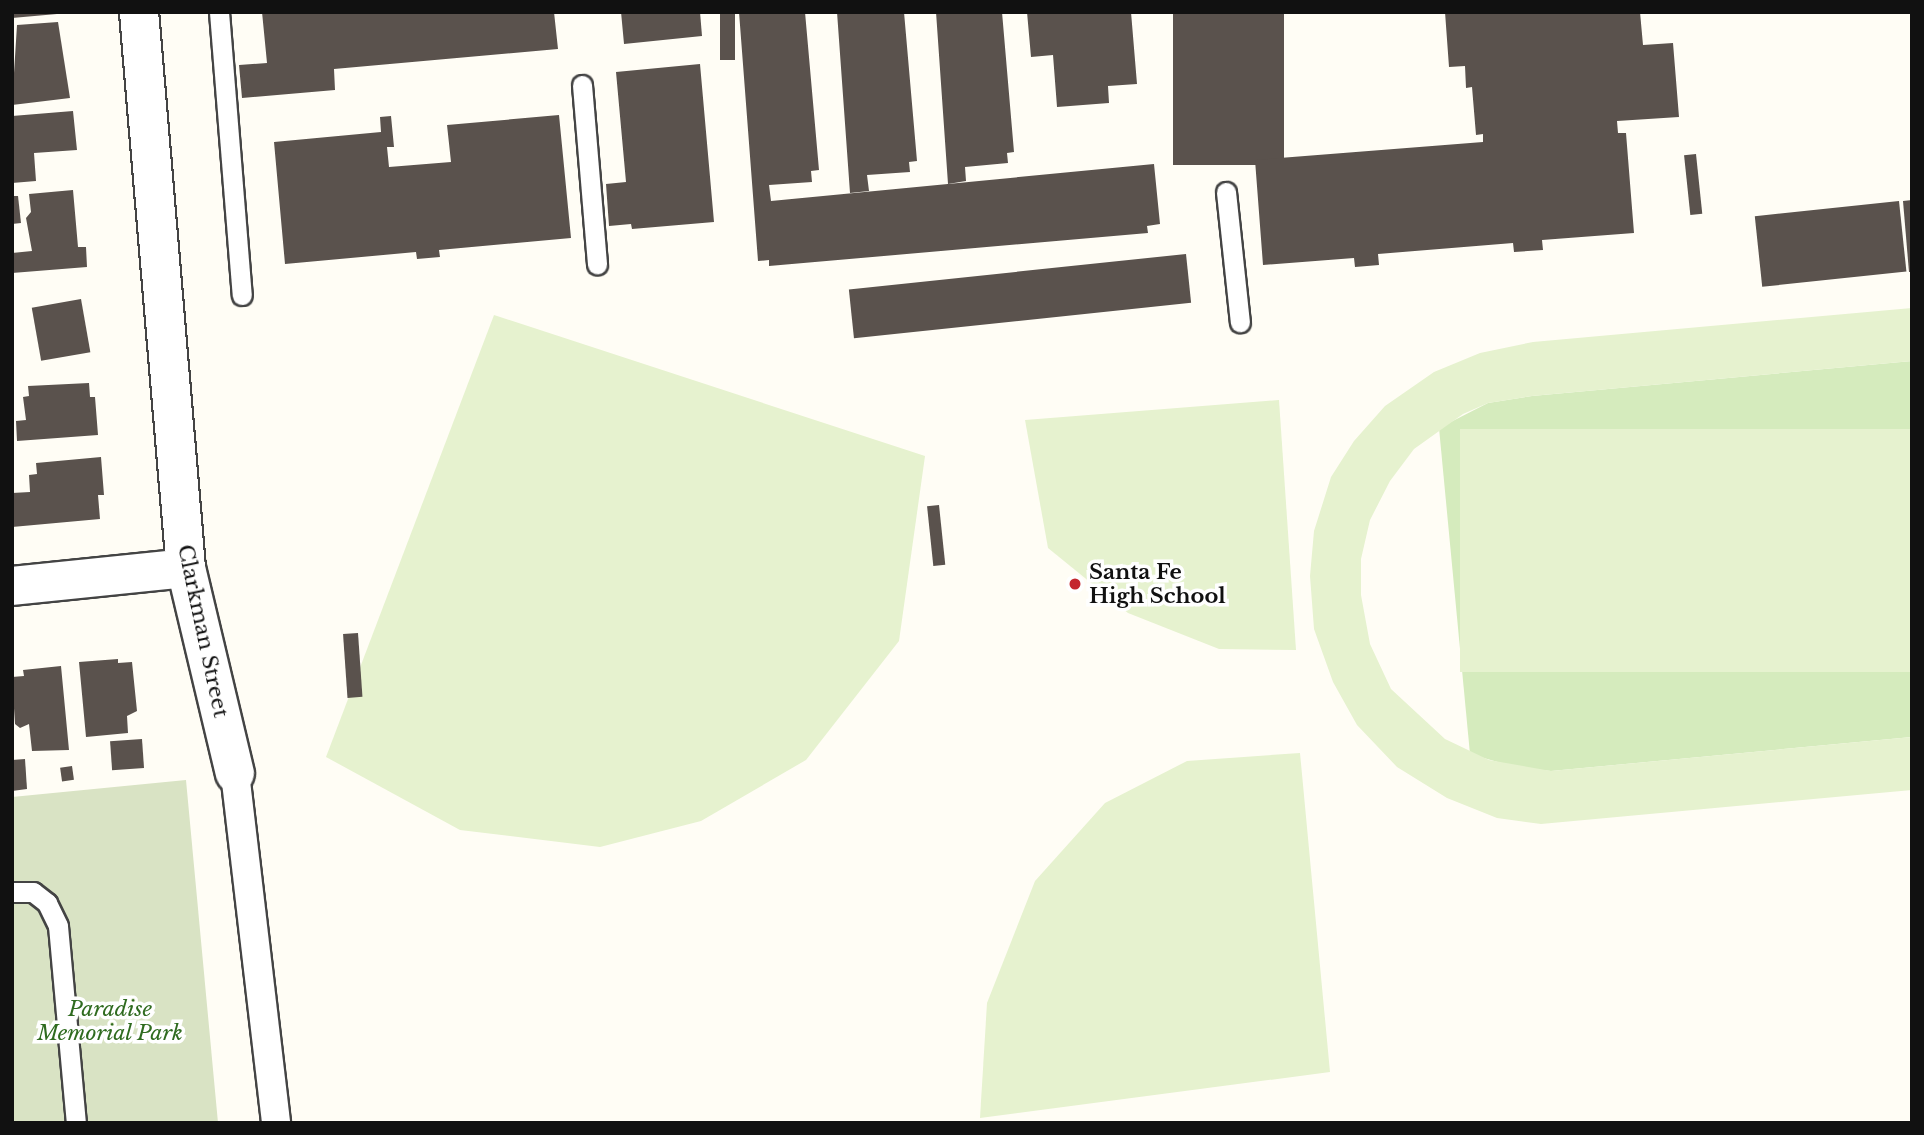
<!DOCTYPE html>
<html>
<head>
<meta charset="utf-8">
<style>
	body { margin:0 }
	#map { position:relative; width:1924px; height:1135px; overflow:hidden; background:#fffdf5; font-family:"Libre Baskerville",serif }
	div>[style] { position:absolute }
	.green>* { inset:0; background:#d5ebbd }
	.cemetery>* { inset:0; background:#d9e3c4 }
	.pitch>* { inset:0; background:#e6f2cf; transform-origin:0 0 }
	.building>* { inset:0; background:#5a524d; transform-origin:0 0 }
	.roads { filter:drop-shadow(2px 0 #444) drop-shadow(-2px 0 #444) drop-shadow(0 2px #444) drop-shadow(0 -2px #444) }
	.service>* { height:19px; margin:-9.5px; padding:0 9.5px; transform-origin:9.5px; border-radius:9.5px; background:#fff }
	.pedestrian>* { height:28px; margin:-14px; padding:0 14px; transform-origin:14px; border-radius:14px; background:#fff }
	.minor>* { height:38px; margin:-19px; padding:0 19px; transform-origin:19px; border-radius:19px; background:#fff }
	.dots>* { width:19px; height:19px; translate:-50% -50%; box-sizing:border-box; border:4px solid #fff; border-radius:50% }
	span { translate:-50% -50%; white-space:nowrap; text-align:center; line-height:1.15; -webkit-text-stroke:7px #fff; paint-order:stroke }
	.poi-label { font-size:21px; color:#111; font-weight:700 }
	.left { translate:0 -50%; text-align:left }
	.street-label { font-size:21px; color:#111 }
	.park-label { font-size:21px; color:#2f6b1f; font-style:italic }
	.frame { position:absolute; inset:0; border:14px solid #111; pointer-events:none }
</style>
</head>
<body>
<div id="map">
	<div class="green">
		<i style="clip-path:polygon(1912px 361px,1912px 737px,1551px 771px,1515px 767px,1470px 754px,1439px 428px,1488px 403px,1532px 396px)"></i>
	</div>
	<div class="cemetery">
		<i style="clip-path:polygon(186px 780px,218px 1123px,12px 1123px,12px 797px)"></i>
	</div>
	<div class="pitch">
		<i style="clip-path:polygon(1912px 308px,1912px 361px,1532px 396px,1488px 403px,1463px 414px,1414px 449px,1390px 481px,1370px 520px,1361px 559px,1361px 595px,1370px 644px,1391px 689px,1445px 739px,1489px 760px,1551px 771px,1912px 737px,1912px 790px,1541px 824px,1497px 818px,1447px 798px,1397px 767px,1357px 725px,1333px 682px,1314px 629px,1310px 576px,1314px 531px,1331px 477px,1354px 441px,1385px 406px,1434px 372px,1480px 353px,1533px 342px)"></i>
		<i style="clip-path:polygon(494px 315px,925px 456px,899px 641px,806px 760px,701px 821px,600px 847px,460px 830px,326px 757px)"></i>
		<i style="clip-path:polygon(1279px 400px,1296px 650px,1219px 649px,1128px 613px,1048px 548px,1025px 420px)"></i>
		<i style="left:1912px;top:429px;width:243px;height:452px;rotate:90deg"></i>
		<i style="clip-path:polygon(1300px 753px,1330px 1072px,980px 1118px,987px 1003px,1035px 881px,1105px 803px,1187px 761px)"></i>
	</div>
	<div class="building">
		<i style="clip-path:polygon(12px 12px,56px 12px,57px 14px,12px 18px)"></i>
		<i style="clip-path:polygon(262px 12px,554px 12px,558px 49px,334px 69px,335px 90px,242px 98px,239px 65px,267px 63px)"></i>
		<i style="clip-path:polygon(621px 12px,700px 12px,702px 36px,624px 44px)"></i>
		<i style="left:720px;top:12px;width:15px;height:48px"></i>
		<i style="clip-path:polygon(739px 12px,805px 12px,819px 170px,811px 171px,812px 182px,769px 185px,771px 201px,1154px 164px,1160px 224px,1147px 226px,1148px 233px,769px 266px,769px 260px,758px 261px)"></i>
		<i style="clip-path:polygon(837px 12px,904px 12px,917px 161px,909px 162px,910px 172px,867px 175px,869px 191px,850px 193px)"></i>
		<i style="clip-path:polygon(936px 12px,1002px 12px,1014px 152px,1007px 153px,1008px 163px,965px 167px,966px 181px,948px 184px)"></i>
		<i style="clip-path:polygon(1027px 12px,1131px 12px,1137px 84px,1108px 86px,1109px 103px,1057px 107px,1053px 55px,1031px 57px)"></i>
		<i style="left:1173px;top:12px;width:111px;height:153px"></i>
		<i style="clip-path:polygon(1445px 12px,1640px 12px,1643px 45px,1673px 43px,1679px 117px,1617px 121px,1618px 133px,1626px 133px,1634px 233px,1542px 240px,1543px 250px,1514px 252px,1513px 243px,1378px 254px,1379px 265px,1355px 267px,1354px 258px,1263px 265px,1255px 160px,1483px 142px,1483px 134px,1476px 135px,1472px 87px,1466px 88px,1465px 66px,1449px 67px)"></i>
		<i style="clip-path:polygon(58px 22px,70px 98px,12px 105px,17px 25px)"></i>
		<i style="clip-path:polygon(700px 64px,714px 222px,632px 229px,631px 224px,609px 226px,606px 184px,626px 182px,616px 72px)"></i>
		<i style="clip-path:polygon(73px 111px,77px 150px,34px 153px,36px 181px,12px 183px,12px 116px)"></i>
		<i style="clip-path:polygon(559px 115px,571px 238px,439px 250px,440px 257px,417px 259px,416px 252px,285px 264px,274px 142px,381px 132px,380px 117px,391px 116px,394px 147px,387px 147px,389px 167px,451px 162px,447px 125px)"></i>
		<i style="left:1696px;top:154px;width:60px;height:12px;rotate:84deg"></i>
		<i style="clip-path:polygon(73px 190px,78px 247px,86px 247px,87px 267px,12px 273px,12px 253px,32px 251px,26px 218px,31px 212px,29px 194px)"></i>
		<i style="clip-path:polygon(12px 196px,18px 196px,21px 223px,12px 224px)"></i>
		<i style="clip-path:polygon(1912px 200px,1912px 272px,1909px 272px,1903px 201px)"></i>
		<i style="left:1899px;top:201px;width:71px;height:145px;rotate:84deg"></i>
		<i style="left:1186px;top:254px;width:49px;height:339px;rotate:84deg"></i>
		<i style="left:81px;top:299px;width:54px;height:50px;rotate:80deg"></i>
		<i style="clip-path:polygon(89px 383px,90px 397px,95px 397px,98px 435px,17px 441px,16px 421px,26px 420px,23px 397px,29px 396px,28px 386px)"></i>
		<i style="clip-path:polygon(101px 457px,104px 495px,98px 495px,100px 519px,12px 527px,12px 493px,30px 492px,29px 475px,37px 474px,36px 463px)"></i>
		<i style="left:939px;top:505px;width:60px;height:12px;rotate:84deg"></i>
		<i style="left:358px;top:633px;width:64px;height:15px;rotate:86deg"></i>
		<i style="clip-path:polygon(118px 659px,118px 663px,132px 662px,137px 711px,127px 716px,128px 733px,86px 737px,79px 662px)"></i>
		<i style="clip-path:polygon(61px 666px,69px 750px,32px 751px,29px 724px,20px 728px,15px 724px,12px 677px,24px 676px,23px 670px)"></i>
		<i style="left:142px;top:739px;width:29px;height:32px;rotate:86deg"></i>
		<i style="clip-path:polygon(25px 759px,27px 789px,12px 791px,12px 760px)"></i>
		<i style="left:72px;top:766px;width:14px;height:12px;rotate:82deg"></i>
	</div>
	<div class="roads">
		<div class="service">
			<i style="left:219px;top:12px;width:284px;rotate:85.4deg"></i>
			<i style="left:582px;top:85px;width:180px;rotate:85.2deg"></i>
			<i style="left:1226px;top:192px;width:131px;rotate:83.9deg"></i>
			<i style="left:12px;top:892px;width:21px"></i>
			<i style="left:33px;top:892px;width:18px;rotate:38deg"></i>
			<i style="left:47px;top:903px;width:25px;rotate:64deg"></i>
			<i style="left:58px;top:926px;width:198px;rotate:84.8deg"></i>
		</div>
		<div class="pedestrian">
			<i style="left:235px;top:773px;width:352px;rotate:83.3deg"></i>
		</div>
		<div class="minor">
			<i style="left:139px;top:12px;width:558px;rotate:85.17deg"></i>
			<i style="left:186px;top:568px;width:211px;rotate:76.6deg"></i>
			<i style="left:12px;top:586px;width:175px;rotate:-5.9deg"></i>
		</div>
	</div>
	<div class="dots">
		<i style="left:1075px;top:584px;background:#c4262e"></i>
	</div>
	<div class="poi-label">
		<span class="left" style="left:1089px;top:584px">Santa Fe<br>High School</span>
	</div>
	<div class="street-label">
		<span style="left:203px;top:631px;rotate:78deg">Clarkman Street</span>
	</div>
	<div class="park-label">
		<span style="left:110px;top:1021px">Paradise<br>Memorial Park</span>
	</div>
	<div class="frame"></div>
</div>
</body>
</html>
